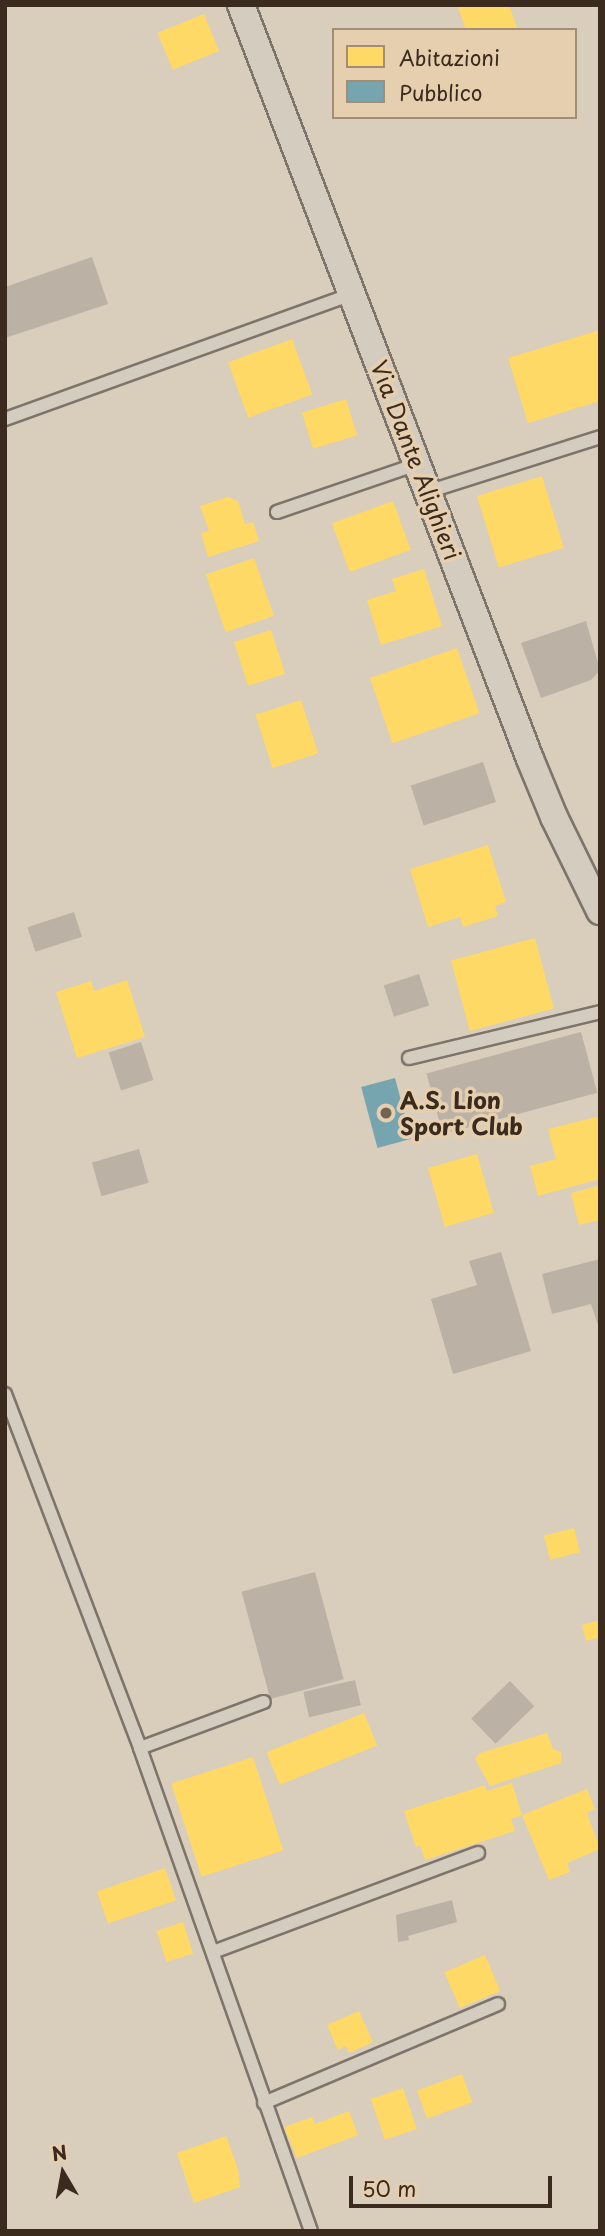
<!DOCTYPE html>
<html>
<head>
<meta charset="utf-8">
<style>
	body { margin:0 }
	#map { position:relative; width:605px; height:2236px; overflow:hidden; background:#d9cdbc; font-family:"Playpen Sans",sans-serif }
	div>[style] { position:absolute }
	.homes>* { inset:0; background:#ffd966; transform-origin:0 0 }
	.public>* { inset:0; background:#76a5af; transform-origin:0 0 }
	.building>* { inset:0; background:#bbb2a5; transform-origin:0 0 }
	.roads { filter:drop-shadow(2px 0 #7d746a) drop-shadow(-2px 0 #7d746a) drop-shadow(0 2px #7d746a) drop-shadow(0 -2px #7d746a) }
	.lane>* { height:12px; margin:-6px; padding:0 6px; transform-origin:6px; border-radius:6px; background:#d5ccc0 }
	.street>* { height:26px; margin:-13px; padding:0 13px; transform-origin:13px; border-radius:13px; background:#d5ccc0 }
	.dots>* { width:19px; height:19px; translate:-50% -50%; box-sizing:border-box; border:4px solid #e6cfaf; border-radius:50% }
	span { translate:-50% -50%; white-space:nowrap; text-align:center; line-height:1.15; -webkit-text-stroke:7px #e6cfaf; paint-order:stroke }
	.street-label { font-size:23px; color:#3b2a1e }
	.poi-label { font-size:23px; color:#3b2a1e; font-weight:700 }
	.left { translate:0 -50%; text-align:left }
	.frame { position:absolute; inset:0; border:7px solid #3b2a1e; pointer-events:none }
	.legend { position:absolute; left:332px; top:28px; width:245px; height:91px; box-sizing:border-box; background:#e6cfaf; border:2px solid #a28d75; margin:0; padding:9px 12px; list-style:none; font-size:21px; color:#3b2a1e }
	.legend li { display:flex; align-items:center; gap:14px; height:35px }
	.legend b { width:35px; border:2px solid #a28d75 }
	.north { position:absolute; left:28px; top:2138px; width:70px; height:70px; -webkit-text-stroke:5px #e6cfaf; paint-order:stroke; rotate:350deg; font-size:19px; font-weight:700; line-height:28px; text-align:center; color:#3b2a1e }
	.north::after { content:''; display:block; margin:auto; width:24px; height:32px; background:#3b2a1e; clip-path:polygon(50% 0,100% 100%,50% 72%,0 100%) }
	.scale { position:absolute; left:349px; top:2176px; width:203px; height:32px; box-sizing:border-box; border:4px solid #3b2a1e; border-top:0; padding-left:9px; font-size:21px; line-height:24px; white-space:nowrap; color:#3b2a1e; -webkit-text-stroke:5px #e6cfaf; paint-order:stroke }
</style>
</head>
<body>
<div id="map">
	<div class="homes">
		<i style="clip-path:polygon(457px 5px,509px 5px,518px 30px,466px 30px)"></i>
		<i style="left:204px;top:14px;width:40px;height:50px;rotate:68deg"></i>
		<i style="clip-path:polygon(600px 330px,600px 401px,528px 423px,508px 358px)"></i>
		<i style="left:292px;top:339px;width:59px;height:68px;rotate:70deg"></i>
		<i style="left:346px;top:399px;width:38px;height:46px;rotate:73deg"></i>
		<i style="left:542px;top:476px;width:75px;height:68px;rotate:73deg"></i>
		<i style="clip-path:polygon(228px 497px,238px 501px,245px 524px,253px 522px,259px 541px,208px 557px,201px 533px,209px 531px,200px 506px)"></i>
		<i style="left:393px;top:501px;width:52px;height:65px;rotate:70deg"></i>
		<i style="left:254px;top:558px;width:61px;height:51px;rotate:71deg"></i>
		<i style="clip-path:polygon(424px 569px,442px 626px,381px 645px,367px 600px,396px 591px,392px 579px)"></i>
		<i style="left:271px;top:630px;width:46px;height:39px;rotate:72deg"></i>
		<i style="left:457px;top:648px;width:69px;height:92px;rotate:71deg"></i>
		<i style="left:301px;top:700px;width:56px;height:48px;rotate:72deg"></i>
		<i style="clip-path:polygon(488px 845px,506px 902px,495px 906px,498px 916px,463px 927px,460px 917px,428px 927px,410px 869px)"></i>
		<i style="left:535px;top:938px;width:73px;height:87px;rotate:75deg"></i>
		<i style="clip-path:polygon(127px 980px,145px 1037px,77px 1058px,56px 992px,91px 981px,94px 991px)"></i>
		<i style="clip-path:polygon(600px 1116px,600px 1179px,538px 1196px,530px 1166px,556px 1159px,548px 1129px)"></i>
		<i style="left:477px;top:1154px;width:61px;height:51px;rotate:74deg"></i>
		<i style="clip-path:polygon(600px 1185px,600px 1220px,579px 1225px,571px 1193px)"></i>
		<i style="left:574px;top:1528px;width:25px;height:31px;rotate:76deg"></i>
		<i style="clip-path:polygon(600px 1620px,600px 1637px,586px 1641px,582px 1625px)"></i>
		<i style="left:364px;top:1713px;width:35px;height:105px;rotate:68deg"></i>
		<i style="clip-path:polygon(547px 1733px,553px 1749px,561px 1752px,561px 1763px,490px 1786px,475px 1759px,480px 1753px)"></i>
		<i style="left:253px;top:1757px;width:98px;height:86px;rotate:72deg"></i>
		<i style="clip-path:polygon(512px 1783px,522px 1815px,587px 1789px,595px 1809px,587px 1813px,600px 1849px,567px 1863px,570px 1872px,549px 1880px,522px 1815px,511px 1819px,515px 1831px,425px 1860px,420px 1845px,416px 1847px,404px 1811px,485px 1785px,487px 1791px)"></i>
		<i style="left:165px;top:1868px;width:34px;height:72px;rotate:71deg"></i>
		<i style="left:183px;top:1922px;width:33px;height:28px;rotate:72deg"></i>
		<i style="left:485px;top:1955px;width:39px;height:44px;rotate:67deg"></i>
		<i style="clip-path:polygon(359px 2011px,373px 2042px,349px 2053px,346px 2046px,338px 2050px,327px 2025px)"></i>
		<i style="left:462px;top:2074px;width:30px;height:48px;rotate:70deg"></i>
		<i style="left:403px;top:2088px;width:43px;height:34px;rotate:71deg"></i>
		<i style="clip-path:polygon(349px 2111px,358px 2135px,297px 2158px,284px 2127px,312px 2117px,315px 2124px)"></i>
		<i style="clip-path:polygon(226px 2136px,238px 2169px,240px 2187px,194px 2203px,177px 2153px)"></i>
	</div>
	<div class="public">
		<i style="left:395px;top:1078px;width:63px;height:35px;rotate:75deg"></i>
	</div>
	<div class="building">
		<i style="clip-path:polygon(92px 257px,108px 304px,5px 338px,5px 287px)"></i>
		<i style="clip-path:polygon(586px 621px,600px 670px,591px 680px,541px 698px,521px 643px)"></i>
		<i style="left:483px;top:762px;width:42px;height:76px;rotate:72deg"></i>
		<i style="left:74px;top:912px;width:26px;height:49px;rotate:72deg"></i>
		<i style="left:419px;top:974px;width:33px;height:37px;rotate:72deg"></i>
		<i style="left:581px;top:1032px;width:63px;height:160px;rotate:75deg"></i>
		<i style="left:141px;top:1042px;width:40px;height:34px;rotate:72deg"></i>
		<i style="left:139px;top:1149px;width:35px;height:49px;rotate:74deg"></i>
		<i style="clip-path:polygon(501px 1252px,531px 1351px,453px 1374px,431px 1299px,477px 1285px,469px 1261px)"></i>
		<i style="clip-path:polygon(600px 1259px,600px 1331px,591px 1304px,552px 1314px,542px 1274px)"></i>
		<i style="left:315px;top:1572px;width:111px;height:76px;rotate:75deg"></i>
		<i style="left:355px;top:1680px;width:26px;height:53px;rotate:77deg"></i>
		<i style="left:510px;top:1681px;width:35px;height:54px;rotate:46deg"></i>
		<i style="clip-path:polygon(452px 1900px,457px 1922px,408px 1936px,409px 1940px,398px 1942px,396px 1915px)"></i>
	</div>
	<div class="roads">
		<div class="lane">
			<i style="left:5px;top:419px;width:370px;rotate:-19.8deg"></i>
			<i style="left:427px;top:492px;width:182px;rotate:-17.6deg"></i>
			<i style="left:277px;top:512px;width:148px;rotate:-18.9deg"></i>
			<i style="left:409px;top:1058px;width:196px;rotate:-13.5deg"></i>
			<i style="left:5px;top:1394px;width:379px;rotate:69.1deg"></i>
			<i style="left:140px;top:1748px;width:512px;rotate:70.5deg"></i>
			<i style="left:140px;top:1748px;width:132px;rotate:-20.4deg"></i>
			<i style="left:213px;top:1952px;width:283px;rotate:-20.5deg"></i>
			<i style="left:264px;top:2103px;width:254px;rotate:-22.9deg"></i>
		</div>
		<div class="street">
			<i style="left:241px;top:5px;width:807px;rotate:69.03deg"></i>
			<i style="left:530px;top:759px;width:63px;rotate:67.5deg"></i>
			<i style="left:554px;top:817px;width:105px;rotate:63.9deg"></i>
		</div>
	</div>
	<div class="dots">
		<i style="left:386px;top:1113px;background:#726355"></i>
	</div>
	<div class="street-label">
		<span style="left:416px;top:460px;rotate:69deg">Via Dante Alighieri</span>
	</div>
	<div class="poi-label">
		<span class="left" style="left:400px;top:1113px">A.S. Lion<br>Sport Club</span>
	</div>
	<div class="frame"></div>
	<ul class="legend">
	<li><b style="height:19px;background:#ffd966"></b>Abitazioni</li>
	<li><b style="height:19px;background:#76a5af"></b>Pubblico</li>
	</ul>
	<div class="north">N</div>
	<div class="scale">50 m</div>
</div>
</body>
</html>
